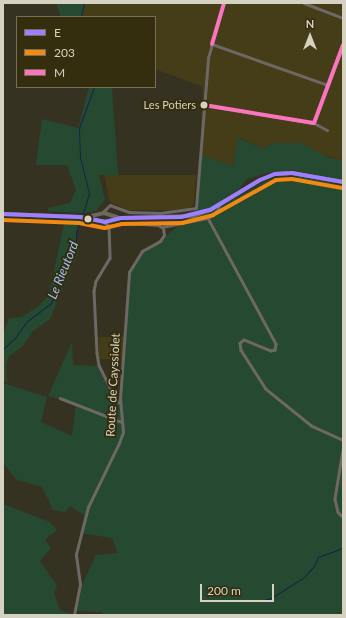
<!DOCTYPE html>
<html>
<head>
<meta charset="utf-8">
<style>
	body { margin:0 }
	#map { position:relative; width:346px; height:618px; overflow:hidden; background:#363221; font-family:Lato,sans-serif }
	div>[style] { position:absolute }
	.built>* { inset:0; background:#453c18; transform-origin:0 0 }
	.green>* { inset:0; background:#264931 }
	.stream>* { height:1px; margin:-0.5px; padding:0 0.5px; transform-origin:0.5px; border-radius:0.5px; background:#12254b }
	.minor>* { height:2.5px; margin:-1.25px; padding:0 1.25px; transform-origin:1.25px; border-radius:1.25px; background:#6d6863 }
	.tertiary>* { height:3px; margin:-1.5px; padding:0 1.5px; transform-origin:1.5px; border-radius:1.5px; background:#6d6863 }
	.primary>* { height:4px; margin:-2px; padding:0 2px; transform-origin:2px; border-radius:2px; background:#6d6860 }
	.bus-1>* { height:4px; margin:-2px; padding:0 2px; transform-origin:2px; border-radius:2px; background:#9c80ff }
	.bus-2>* { height:4px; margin:-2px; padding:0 2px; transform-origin:2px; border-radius:2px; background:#f18913 }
	.bus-3>* { height:4px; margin:-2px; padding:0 2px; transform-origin:2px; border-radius:2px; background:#fc73be }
	.dots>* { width:11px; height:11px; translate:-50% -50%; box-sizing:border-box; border:2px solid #342d0e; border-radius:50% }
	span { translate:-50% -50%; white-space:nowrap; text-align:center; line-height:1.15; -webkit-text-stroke:4px #342d0e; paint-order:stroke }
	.bus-label { font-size:11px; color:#d6d2c1 }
	.right { translate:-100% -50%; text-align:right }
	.street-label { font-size:12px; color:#d6d2c1 }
	.water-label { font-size:13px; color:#9ebefa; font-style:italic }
	.frame { position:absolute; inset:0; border:4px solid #d6d2c1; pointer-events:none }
	.legend { position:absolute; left:16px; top:16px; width:140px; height:72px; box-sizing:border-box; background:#342d0e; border:1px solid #756f56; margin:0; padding:5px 7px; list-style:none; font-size:12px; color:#d6d2c1 }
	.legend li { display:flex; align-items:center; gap:8px; height:20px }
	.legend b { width:20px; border:1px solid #756f56 }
	.north { position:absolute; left:290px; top:16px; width:40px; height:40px; -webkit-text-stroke:3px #342d0e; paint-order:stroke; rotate:0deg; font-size:11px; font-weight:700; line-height:16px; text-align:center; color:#d6d2c1 }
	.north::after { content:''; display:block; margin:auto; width:14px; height:18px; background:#d6d2c1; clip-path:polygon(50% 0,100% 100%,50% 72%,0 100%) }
	.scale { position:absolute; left:200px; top:584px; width:74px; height:18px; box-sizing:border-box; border:2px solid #d6d2c1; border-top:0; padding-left:5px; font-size:12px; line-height:14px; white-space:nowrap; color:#d6d2c1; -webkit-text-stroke:3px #342d0e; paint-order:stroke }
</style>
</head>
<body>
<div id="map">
	<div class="built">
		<i style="clip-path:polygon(85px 3px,343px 3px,343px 160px,274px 143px,263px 149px,239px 137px,233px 166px,200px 155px,203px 87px,155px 69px,155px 17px,81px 17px)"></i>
		<i style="clip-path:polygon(104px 175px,196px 175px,194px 204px,190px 208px,171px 210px,129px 210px,110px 202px)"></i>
		<i style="left:126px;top:337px;width:22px;height:27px;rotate:90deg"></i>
	</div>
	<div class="green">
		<i style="clip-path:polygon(56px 3px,85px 3px,81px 17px,61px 17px)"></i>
		<i style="clip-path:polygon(89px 87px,112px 87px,118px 175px,99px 175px,105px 200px,96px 211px,84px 213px,48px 211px,48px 208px,70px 203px,76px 190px,67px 165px,36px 165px,42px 119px,78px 128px)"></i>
		<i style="clip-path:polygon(238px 137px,263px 149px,274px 143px,300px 143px,330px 158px,343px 160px,343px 180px,293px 170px,267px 173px,247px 179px,239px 189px,225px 198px,230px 201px,268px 180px,282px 177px,300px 177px,334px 183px,331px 186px,343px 185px,343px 615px,102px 615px,102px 612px,77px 611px,82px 585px,96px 555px,118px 553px,112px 538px,80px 533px,84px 515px,70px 506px,65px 512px,53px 510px,42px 487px,17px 480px,3px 463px,3px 383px,47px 397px,41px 422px,72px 436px,76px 404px,48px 396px,72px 342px,73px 365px,98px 366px,112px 398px,122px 401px,128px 278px,141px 254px,162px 242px,167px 235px,197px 210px,200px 155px,233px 166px)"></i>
		<i style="clip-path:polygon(65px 220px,81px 220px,76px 232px,79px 250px,75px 260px,50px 319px,32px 332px,22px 347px,9px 356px,6px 365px,7px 382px,3px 381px,3px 334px,9px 318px,22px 317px,40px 305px,49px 294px)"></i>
		<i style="clip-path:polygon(3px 504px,50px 522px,57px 530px,45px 540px,51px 548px,40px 561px,57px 586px,54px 593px,60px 610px,75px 615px,3px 615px)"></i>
	</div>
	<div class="stream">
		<i style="left:81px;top:17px;width:14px;rotate:-78deg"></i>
		<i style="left:83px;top:213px;width:21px;rotate:-73deg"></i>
		<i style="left:89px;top:193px;width:36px;rotate:-104deg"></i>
		<i style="left:80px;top:158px;width:30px;rotate:-92deg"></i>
		<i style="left:79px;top:128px;width:44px;rotate:-69.9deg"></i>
		<i style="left:3px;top:349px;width:16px;rotate:-43deg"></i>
		<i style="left:15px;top:338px;width:19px;rotate:-55deg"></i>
		<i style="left:26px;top:322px;width:31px;rotate:-37deg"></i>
		<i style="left:51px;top:303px;width:66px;rotate:-67.7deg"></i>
		<i style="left:76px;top:242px;width:9px;rotate:-90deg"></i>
		<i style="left:76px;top:233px;width:15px;rotate:-70deg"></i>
		<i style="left:260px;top:601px;width:11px;rotate:-15deg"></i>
		<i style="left:271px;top:598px;width:36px;rotate:-32deg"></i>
		<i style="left:302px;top:579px;width:18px;rotate:-47deg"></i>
		<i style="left:314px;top:566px;width:10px;rotate:-66deg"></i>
		<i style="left:318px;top:557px;width:27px;rotate:-20deg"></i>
	</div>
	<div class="minor">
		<i style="left:304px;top:3px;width:42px;rotate:21deg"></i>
		<i style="left:212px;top:44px;width:123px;rotate:19.5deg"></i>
		<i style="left:204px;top:105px;width:111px;rotate:9.3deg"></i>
		<i style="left:314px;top:123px;width:15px;rotate:28deg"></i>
		<i style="left:314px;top:123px;width:83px;rotate:-69.6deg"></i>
		<i style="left:102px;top:213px;width:11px;rotate:-45deg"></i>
		<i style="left:110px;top:205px;width:20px;rotate:20deg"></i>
		<i style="left:129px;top:212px;width:31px;rotate:2deg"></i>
		<i style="left:160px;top:213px;width:36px;rotate:-8deg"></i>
		<i style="left:196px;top:208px;width:150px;rotate:-85.4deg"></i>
		<i style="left:208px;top:58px;width:57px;rotate:-73.8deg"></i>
		<i style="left:208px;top:218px;width:143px;rotate:61.6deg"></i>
		<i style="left:276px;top:344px;width:6px;rotate:99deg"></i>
		<i style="left:275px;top:350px;width:4px;rotate:166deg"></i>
		<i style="left:271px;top:351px;width:29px;rotate:-158deg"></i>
		<i style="left:244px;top:340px;width:5px;rotate:143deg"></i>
		<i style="left:240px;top:343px;width:7px;rotate:82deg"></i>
		<i style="left:241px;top:350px;width:46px;rotate:57.3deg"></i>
		<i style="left:266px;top:389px;width:59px;rotate:38.8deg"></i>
		<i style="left:312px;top:426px;width:34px;rotate:24deg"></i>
		<i style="left:109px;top:226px;width:32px;rotate:88deg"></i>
		<i style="left:110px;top:258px;width:27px;rotate:121deg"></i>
		<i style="left:96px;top:281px;width:10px;rotate:101deg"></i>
		<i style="left:94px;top:291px;width:62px;rotate:87.2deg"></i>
		<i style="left:97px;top:353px;width:12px;rotate:81deg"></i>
		<i style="left:99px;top:365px;width:37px;rotate:64deg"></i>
		<i style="left:115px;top:398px;width:7px;rotate:45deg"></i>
		<i style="left:162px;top:227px;width:47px;rotate:-11.1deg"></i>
		<i style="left:208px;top:218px;width:13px;rotate:-39deg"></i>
		<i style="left:218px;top:210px;width:5px;rotate:-79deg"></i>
		<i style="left:60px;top:398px;width:66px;rotate:21.2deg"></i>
		<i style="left:343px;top:450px;width:50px;rotate:99.3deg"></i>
		<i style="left:335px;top:499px;width:13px;rotate:77deg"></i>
		<i style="left:338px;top:512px;width:7px;rotate:45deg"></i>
	</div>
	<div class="tertiary">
		<i style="left:74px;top:615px;width:32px;rotate:-79deg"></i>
		<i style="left:80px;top:584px;width:30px;rotate:-98deg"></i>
		<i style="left:76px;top:554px;width:49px;rotate:-75.7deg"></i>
		<i style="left:88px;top:507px;width:71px;rotate:-64.2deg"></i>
		<i style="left:119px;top:443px;width:12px;rotate:-70deg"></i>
		<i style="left:123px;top:432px;width:33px;rotate:-95deg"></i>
		<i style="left:120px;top:399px;width:127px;rotate:-85.9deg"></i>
		<i style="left:129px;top:272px;width:25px;rotate:-58deg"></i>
		<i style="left:142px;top:251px;width:21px;rotate:-29deg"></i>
		<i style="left:160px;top:241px;width:7px;rotate:-56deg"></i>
		<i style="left:164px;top:235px;width:7px;rotate:-98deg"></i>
		<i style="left:163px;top:228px;width:6px;rotate:-149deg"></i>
		<i style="left:158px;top:225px;width:32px;rotate:-176deg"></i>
		<i style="left:126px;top:223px;width:17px;rotate:170deg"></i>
		<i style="left:109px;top:226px;width:7px;rotate:-146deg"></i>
	</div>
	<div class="primary">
		<i style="left:3px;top:214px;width:77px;rotate:2.2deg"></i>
		<i style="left:91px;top:216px;width:13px;rotate:-13deg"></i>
		<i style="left:104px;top:213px;width:14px;rotate:17deg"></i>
		<i style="left:80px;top:217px;width:25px;rotate:11deg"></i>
		<i style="left:105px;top:222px;width:16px;rotate:-14deg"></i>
		<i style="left:121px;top:218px;width:72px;rotate:-1.6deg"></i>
		<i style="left:193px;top:216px;width:18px;rotate:-19deg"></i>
		<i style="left:210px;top:210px;width:58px;rotate:-31deg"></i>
		<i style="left:260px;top:180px;width:16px;rotate:-22deg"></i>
		<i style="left:275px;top:174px;width:17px;rotate:-3deg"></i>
		<i style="left:292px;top:173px;width:52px;rotate:10deg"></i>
	</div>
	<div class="bus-1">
		<i style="left:3px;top:214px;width:77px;rotate:2.2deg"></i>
		<i style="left:80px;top:217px;width:25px;rotate:11deg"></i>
		<i style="left:105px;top:222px;width:16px;rotate:-14deg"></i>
		<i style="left:121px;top:218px;width:60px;rotate:-1deg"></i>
		<i style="left:181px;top:217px;width:30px;rotate:-14deg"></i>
		<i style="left:210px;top:210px;width:58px;rotate:-31deg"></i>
		<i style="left:260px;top:180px;width:16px;rotate:-22deg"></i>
		<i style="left:275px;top:174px;width:17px;rotate:-3deg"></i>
		<i style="left:292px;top:173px;width:52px;rotate:10deg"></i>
	</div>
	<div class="bus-2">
		<i style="left:3px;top:220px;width:76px;rotate:2.3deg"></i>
		<i style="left:79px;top:223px;width:26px;rotate:11deg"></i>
		<i style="left:105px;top:228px;width:17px;rotate:-13deg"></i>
		<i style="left:122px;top:224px;width:60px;rotate:-1deg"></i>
		<i style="left:182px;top:223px;width:32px;rotate:-14deg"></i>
		<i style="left:213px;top:215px;width:72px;rotate:-29.1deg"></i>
		<i style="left:276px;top:180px;width:16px;rotate:-4deg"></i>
		<i style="left:292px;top:179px;width:51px;rotate:10.2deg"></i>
	</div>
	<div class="bus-3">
		<i style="left:212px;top:44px;width:43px;rotate:-73.7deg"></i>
		<i style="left:204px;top:105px;width:111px;rotate:9.3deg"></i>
		<i style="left:314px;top:123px;width:83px;rotate:-69.6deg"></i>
	</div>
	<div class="dots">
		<i style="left:204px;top:105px;background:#d6d2c1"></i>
		<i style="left:88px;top:219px;background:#d6d2c1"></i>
	</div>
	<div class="bus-label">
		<span class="right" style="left:196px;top:105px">Les Potiers</span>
	</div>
	<div class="street-label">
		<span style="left:113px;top:385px;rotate:-87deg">Route de Cayssiolet</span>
	</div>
	<div class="water-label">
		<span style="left:63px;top:270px;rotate:-68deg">Le Rieutord</span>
	</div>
	<div class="frame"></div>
	<ul class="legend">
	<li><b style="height:5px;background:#9c80ff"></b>E</li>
	<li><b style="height:5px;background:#f18913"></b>203</li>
	<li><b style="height:5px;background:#fc73be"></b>M</li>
	</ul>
	<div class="north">N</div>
	<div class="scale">200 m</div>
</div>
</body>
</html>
